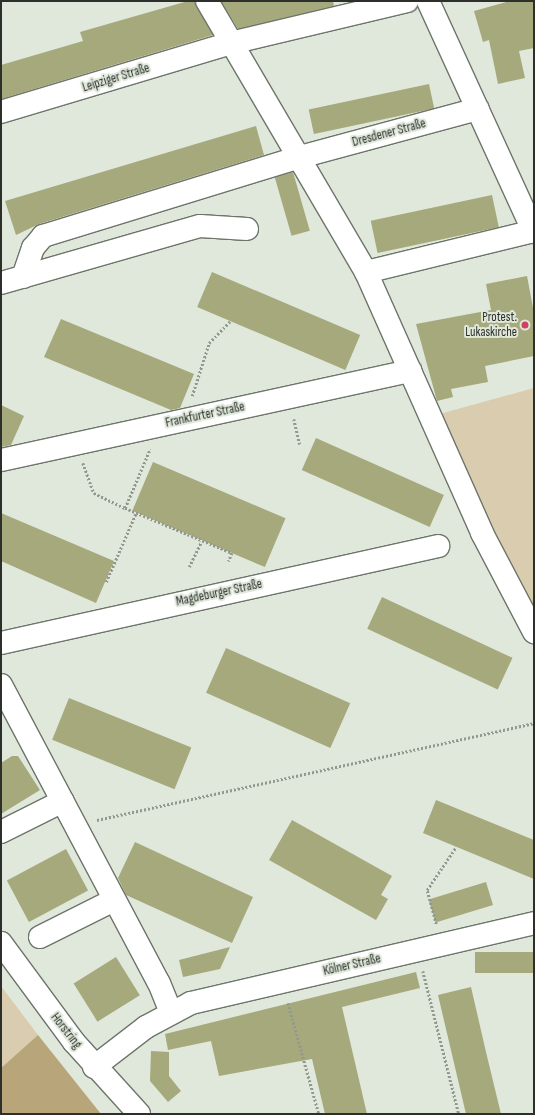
<!DOCTYPE html>
<html>
<head>
<meta charset="utf-8">
<style>
	body { margin:0 }
	#map { position:relative; width:535px; height:1115px; overflow:hidden; background:#dfe8db; font-family:"Sofia Sans Condensed",sans-serif }
	div>[style] { position:absolute }
	.green>* { inset:0; background:#daccae }
	.forest>* { inset:0; background:#b8a579 }
	.building>* { inset:0; background:#a6a97c; transform-origin:0 0 }
	.path>* { height:2.5px; margin-top:-1.25px; transform-origin:0; background:repeating-linear-gradient(90deg,#92988f 0 2px,transparent 0 4px) }
	.roads { filter:drop-shadow(1px 0 #6d756a) drop-shadow(-1px 0 #6d756a) drop-shadow(0 1px #6d756a) drop-shadow(0 -1px #6d756a) }
	.minor>* { height:22px; margin:-11px; padding:0 11px; transform-origin:11px; border-radius:11px; background:#fff }
	.dots>* { width:11px; height:11px; translate:-50% -50%; box-sizing:border-box; border:2px solid #dfe8db; border-radius:50% }
	span { translate:-50% -50%; white-space:nowrap; text-align:center; line-height:1.15; -webkit-text-stroke:4px #dfe8db; paint-order:stroke }
	.street-label { font-size:13px; color:#2c2f2a }
	.poi-label { font-size:13px; color:#2c2f2a }
	.right { translate:-100% -50%; text-align:right }
	.frame { position:absolute; inset:0; border:2px solid #2c2f2a; pointer-events:none }
</style>
</head>
<body>
<div id="map">
	<div class="green">
		<i style="clip-path:polygon(534px 388px,534px 610px,528px 612px,436px 415px)"></i>
		<i style="clip-path:polygon(1px 986px,38px 1035px,1px 1068px)"></i>
	</div>
	<div class="forest">
		<i style="clip-path:polygon(38px 1035px,101px 1114px,1px 1114px,1px 1068px)"></i>
	</div>
	<div class="building">
		<i style="clip-path:polygon(188px 1px,195px 1px,213px 35px,1px 99px,1px 65px,83px 41px,80px 32px)"></i>
		<i style="clip-path:polygon(221px 1px,333px 1px,334px 6px,238px 29px)"></i>
		<i style="clip-path:polygon(510px 1px,534px 1px,534px 48px,519px 51px,525px 78px,498px 84px,489px 40px,483px 42px,474px 11px)"></i>
		<i style="left:429px;top:84px;width:25px;height:123px;rotate:78deg"></i>
		<i style="clip-path:polygon(256px 126px,264px 155px,39px 224px,16px 235px,5px 201px)"></i>
		<i style="left:293px;top:172px;width:61px;height:19px;rotate:74deg"></i>
		<i style="left:492px;top:195px;width:33px;height:124px;rotate:78deg"></i>
		<i style="left:212px;top:272px;width:161px;height:38px;rotate:23deg"></i>
		<i style="clip-path:polygon(527px 276px,534px 313px,534px 356px,485px 366px,488px 382px,451px 389px,453px 397px,437px 401px,416px 324px,491px 310px,486px 284px)"></i>
		<i style="clip-path:polygon(61px 319px,194px 374px,180px 408px,171px 410px,44px 357px)"></i>
		<i style="clip-path:polygon(1px 405px,24px 416px,11px 445px,1px 447px)"></i>
		<i style="left:316px;top:438px;width:140px;height:35px;rotate:24deg"></i>
		<i style="left:153px;top:462px;width:144px;height:53px;rotate:23deg"></i>
		<i style="clip-path:polygon(1px 513px,114px 561px,96px 603px,1px 561px)"></i>
		<i style="left:382px;top:597px;width:144px;height:35px;rotate:25deg"></i>
		<i style="left:226px;top:648px;width:136px;height:49px;rotate:24deg"></i>
		<i style="left:69px;top:698px;width:132px;height:45px;rotate:22deg"></i>
		<i style="clip-path:polygon(12px 756px,18px 756px,40px 790px,1px 814px,1px 763px)"></i>
		<i style="clip-path:polygon(436px 800px,534px 840px,534px 879px,423px 833px)"></i>
		<i style="clip-path:polygon(292px 820px,392px 876px,381px 895px,388px 899px,376px 920px,269px 860px)"></i>
		<i style="clip-path:polygon(135px 842px,253px 897px,232px 943px,126px 895px,118px 878px)"></i>
		<i style="left:66px;top:849px;width:47px;height:67px;rotate:62deg"></i>
		<i style="left:486px;top:882px;width:24px;height:60px;rotate:73deg"></i>
		<i style="clip-path:polygon(230px 947px,220px 969px,183px 977px,179px 960px)"></i>
		<i style="left:534px;top:952px;width:21px;height:59px;rotate:90deg"></i>
		<i style="left:116px;top:957px;width:45px;height:50px;rotate:58deg"></i>
		<i style="clip-path:polygon(416px 972px,420px 988px,342px 1007px,367px 1114px,325px 1114px,312px 1059px,219px 1076px,211px 1041px,168px 1050px,165px 1034px)"></i>
		<i style="clip-path:polygon(471px 987px,486px 1052px,501px 1114px,466px 1114px,438px 995px)"></i>
		<i style="clip-path:polygon(151px 1051px,169px 1052px,169px 1076px,181px 1091px,168px 1102px,150px 1081px)"></i>
	</div>
	<div class="path">
		<i style="left:192px;top:396px;width:56px;rotate:-72.2deg"></i>
		<i style="left:209px;top:343px;width:30px;rotate:-46deg"></i>
		<i style="left:294px;top:419px;width:26px;rotate:77deg"></i>
		<i style="left:83px;top:463px;width:32px;rotate:70deg"></i>
		<i style="left:94px;top:493px;width:34px;rotate:26deg"></i>
		<i style="left:125px;top:508px;width:64px;rotate:-67deg"></i>
		<i style="left:125px;top:508px;width:116px;rotate:22.8deg"></i>
		<i style="left:232px;top:553px;width:9px;rotate:111deg"></i>
		<i style="left:189px;top:567px;width:28px;rotate:-64deg"></i>
		<i style="left:106px;top:582px;width:75px;rotate:-66.5deg"></i>
		<i style="left:97px;top:820px;width:448px;rotate:-12.5deg"></i>
		<i style="left:436px;top:924px;width:35px;rotate:-105deg"></i>
		<i style="left:427px;top:890px;width:52px;rotate:-56deg"></i>
		<i style="left:423px;top:971px;width:147px;rotate:75.9deg"></i>
		<i style="left:288px;top:1003px;width:115px;rotate:74.4deg"></i>
	</div>
	<div class="roads">
		<div class="minor">
			<i style="left:207px;top:1px;width:314px;rotate:59.6deg"></i>
			<i style="left:366px;top:272px;width:286px;rotate:66deg"></i>
			<i style="left:482px;top:533px;width:112px;rotate:62.3deg"></i>
			<i style="left:428px;top:1px;width:254px;rotate:65.4deg"></i>
			<i style="left:1px;top:112px;width:240px;rotate:-16.7deg"></i>
			<i style="left:231px;top:43px;width:181px;rotate:-13.4deg"></i>
			<i style="left:366px;top:272px;width:173px;rotate:-13.7deg"></i>
			<i style="left:23px;top:277px;width:31px;rotate:-71deg"></i>
			<i style="left:33px;top:248px;width:16px;rotate:-50deg"></i>
			<i style="left:43px;top:236px;width:269px;rotate:-17.1deg"></i>
			<i style="left:300px;top:157px;width:184px;rotate:-15.1deg"></i>
			<i style="left:1px;top:283px;width:207px;rotate:-16deg"></i>
			<i style="left:200px;top:226px;width:47px;rotate:3.7deg"></i>
			<i style="left:1px;top:460px;width:419px;rotate:-12.3deg"></i>
			<i style="left:1px;top:643px;width:448px;rotate:-12.5deg"></i>
			<i style="left:1px;top:685px;width:337px;rotate:62.1deg"></i>
			<i style="left:159px;top:983px;width:31px;rotate:68deg"></i>
			<i style="left:1px;top:832px;width:69px;rotate:-26.6deg"></i>
			<i style="left:40px;top:937px;width:83px;rotate:-26.6deg"></i>
			<i style="left:1px;top:943px;width:123px;rotate:53.6deg"></i>
			<i style="left:74px;top:1042px;width:97px;rotate:47.9deg"></i>
			<i style="left:94px;top:1067px;width:66px;rotate:-37.6deg"></i>
			<i style="left:146px;top:1027px;width:51px;rotate:-28.1deg"></i>
			<i style="left:191px;top:1003px;width:352px;rotate:-13.1deg"></i>
		</div>
	</div>
	<div class="dots">
		<i style="left:525px;top:325px;background:#d14161"></i>
	</div>
	<div class="street-label">
		<span style="left:116px;top:78px;rotate:-17deg">Leipziger Straße</span>
		<span style="left:389px;top:133px;rotate:-15deg">Dresdener Straße</span>
		<span style="left:205px;top:415px;rotate:-12deg">Frankfurter Straße</span>
		<span style="left:219px;top:593px;rotate:-12deg">Magdeburger Straße</span>
		<span style="left:352px;top:965px;rotate:-13deg">Kölner Straße</span>
		<span style="left:66px;top:1031px;rotate:52deg">Horstring</span>
	</div>
	<div class="poi-label">
		<span class="right" style="left:517px;top:325px">Protest.<br>Lukaskirche</span>
	</div>
	<div class="frame"></div>
</div>
</body>
</html>
